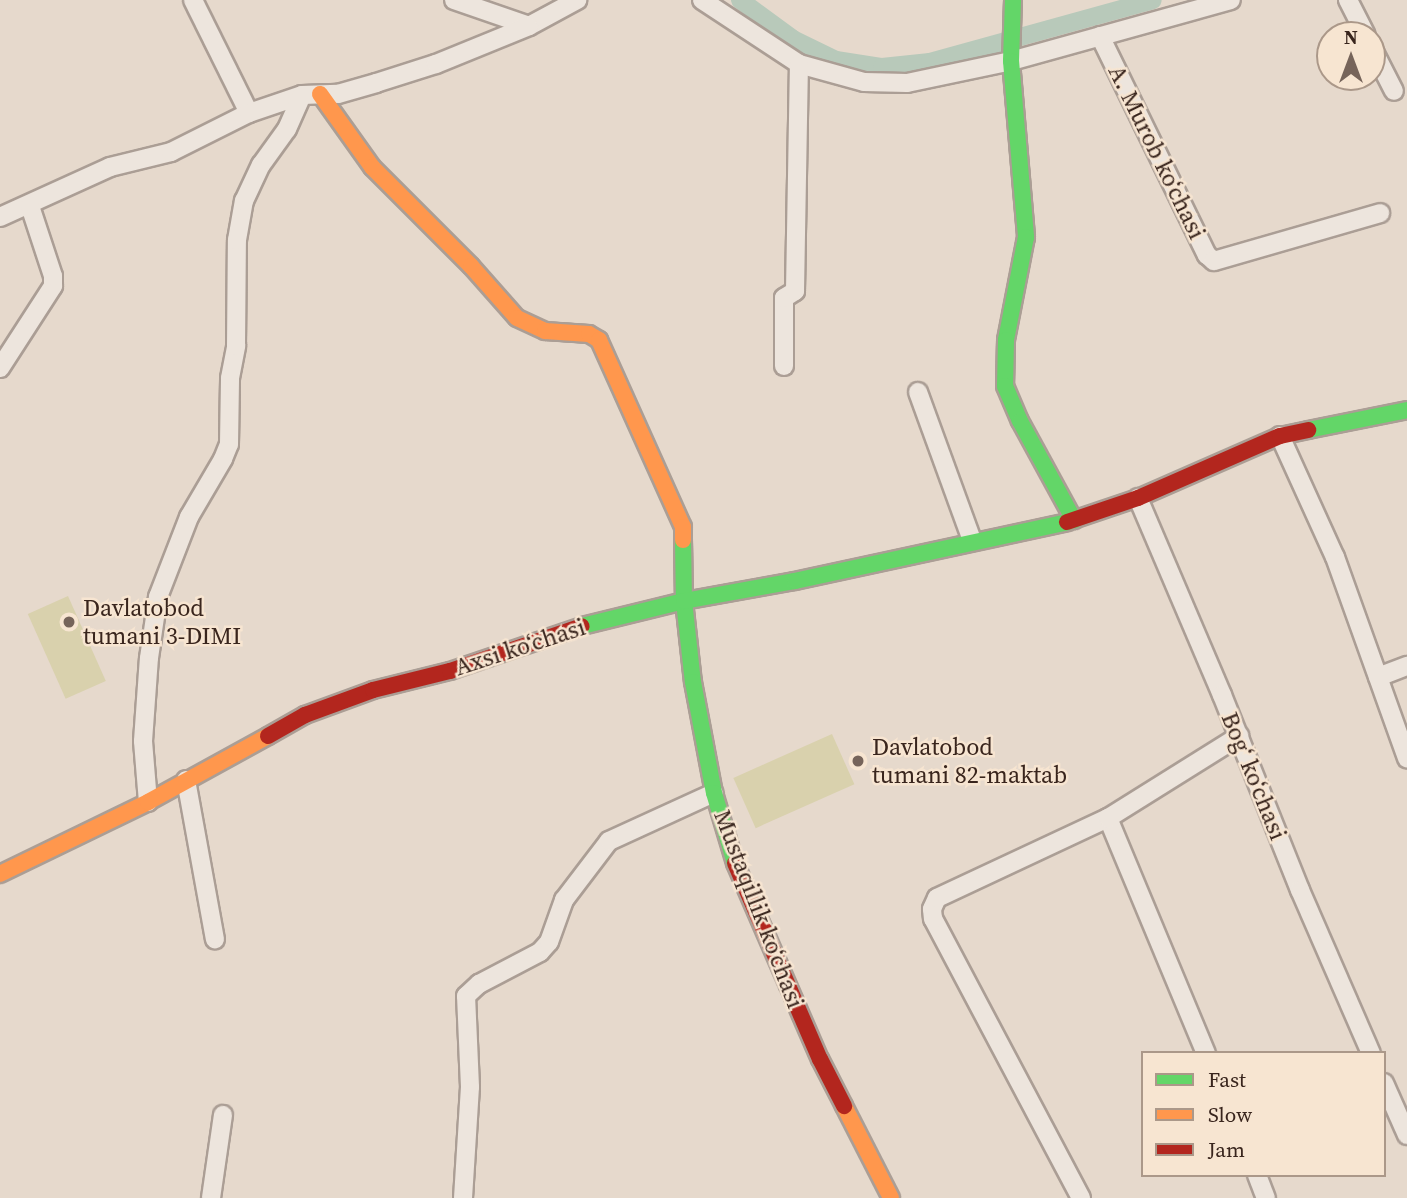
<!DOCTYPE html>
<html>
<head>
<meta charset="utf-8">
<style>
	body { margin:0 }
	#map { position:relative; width:1407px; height:1198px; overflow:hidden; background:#e6d9cc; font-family:"Source Serif 4",serif }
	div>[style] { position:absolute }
	.green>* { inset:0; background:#d9d1ad; transform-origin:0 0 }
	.canal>* { height:18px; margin:-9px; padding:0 9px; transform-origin:9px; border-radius:9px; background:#b8c9ba }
	.roads { filter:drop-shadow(2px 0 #ab9e95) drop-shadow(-2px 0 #ab9e95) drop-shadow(0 2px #ab9e95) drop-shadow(0 -2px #ab9e95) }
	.street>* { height:18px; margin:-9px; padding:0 9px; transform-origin:9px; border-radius:9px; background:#ede5dd }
	.fast>* { height:16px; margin:-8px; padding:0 8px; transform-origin:8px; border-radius:8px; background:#63d668 }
	.slow>* { height:16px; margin:-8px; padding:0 8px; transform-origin:8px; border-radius:8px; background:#ff974d }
	.jam>* { height:16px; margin:-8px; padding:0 8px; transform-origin:8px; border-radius:8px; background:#b3261e }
	.dots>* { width:19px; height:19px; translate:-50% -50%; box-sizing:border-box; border:4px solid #f7e5d1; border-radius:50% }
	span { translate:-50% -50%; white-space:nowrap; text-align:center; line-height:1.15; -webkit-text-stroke:5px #f7e5d1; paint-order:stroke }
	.street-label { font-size:24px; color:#39251d }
	.poi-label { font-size:24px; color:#39251d }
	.left { translate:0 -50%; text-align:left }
	.legend { position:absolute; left:1141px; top:1051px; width:245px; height:126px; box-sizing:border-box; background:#f7e5d1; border:2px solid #ab9889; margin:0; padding:9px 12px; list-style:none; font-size:21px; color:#39251d }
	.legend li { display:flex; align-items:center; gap:14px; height:35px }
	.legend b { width:35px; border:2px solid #ab9889 }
	.north { position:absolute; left:1316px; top:21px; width:70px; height:70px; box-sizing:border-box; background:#f7e5d1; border:2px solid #ab9889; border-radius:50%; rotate:0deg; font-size:19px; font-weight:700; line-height:28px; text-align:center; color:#39251d }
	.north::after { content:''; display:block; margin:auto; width:24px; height:32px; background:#76645a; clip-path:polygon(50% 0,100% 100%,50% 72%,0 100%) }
</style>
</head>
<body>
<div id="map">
	<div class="green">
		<i style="left:68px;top:596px;width:93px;height:44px;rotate:66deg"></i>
		<i style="left:832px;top:734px;width:55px;height:108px;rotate:66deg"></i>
	</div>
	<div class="canal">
		<i style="left:740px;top:0;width:66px;rotate:36.3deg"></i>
		<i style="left:793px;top:39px;width:48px;rotate:26deg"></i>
		<i style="left:836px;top:60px;width:47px;rotate:8.7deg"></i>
		<i style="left:882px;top:67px;width:48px;rotate:-5.9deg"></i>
		<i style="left:930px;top:62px;width:231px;rotate:-15.5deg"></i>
	</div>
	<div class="roads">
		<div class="street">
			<i style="left:193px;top:0;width:126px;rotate:63.6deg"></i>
			<i style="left:454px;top:0;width:79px;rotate:19.1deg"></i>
			<i style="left:529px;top:26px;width:55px;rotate:-28.4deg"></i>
			<i style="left:702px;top:0;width:116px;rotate:33.4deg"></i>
			<i style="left:799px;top:64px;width:67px;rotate:15.5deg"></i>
			<i style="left:864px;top:82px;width:43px;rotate:1.3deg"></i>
			<i style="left:907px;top:83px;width:106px;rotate:-11.9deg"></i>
			<i style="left:1011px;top:61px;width:228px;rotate:-15.5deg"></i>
			<i style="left:1348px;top:0;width:39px;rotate:63deg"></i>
			<i style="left:1100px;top:36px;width:244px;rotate:64deg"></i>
			<i style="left:1207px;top:255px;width:9px;rotate:41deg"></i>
			<i style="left:1214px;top:261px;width:173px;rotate:-16.1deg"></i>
			<i style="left:1372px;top:48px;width:48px;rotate:62.9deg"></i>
			<i style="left:0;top:217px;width:121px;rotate:-24.4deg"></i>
			<i style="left:110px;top:167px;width:63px;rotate:-13.8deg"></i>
			<i style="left:171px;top:152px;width:87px;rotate:-26.6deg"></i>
			<i style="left:249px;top:113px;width:56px;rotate:-18.8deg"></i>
			<i style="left:302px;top:95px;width:36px;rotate:-2deg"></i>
			<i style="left:338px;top:94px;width:40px;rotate:-16deg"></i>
			<i style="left:376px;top:83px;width:63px;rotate:-17.6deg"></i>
			<i style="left:436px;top:64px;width:100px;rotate:-22.2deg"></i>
			<i style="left:784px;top:366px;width:68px;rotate:-90deg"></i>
			<i style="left:784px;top:298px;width:13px;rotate:-32deg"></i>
			<i style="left:795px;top:291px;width:227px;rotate:-89deg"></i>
			<i style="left:0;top:368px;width:98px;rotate:-57.1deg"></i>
			<i style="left:53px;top:286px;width:10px;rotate:-90deg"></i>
			<i style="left:53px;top:276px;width:74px;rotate:-108.2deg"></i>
			<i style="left:918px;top:392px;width:158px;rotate:70deg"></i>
			<i style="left:1280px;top:436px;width:133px;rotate:65.6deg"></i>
			<i style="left:1335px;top:557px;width:214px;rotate:70.3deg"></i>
			<i style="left:1138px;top:498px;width:214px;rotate:66.9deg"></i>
			<i style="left:1222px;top:695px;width:210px;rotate:68.2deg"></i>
			<i style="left:1300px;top:890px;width:178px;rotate:66.5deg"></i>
			<i style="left:1378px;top:677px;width:31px;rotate:-21deg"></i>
			<i style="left:186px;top:780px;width:162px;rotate:79.7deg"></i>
			<i style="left:148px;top:802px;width:61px;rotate:-94.7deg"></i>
			<i style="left:143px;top:741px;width:83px;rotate:-85.9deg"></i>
			<i style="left:149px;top:658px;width:62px;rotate:-81.6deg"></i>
			<i style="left:158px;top:597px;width:86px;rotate:-68.8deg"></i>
			<i style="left:189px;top:517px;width:67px;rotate:-59.6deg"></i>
			<i style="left:223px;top:459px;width:16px;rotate:-68deg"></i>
			<i style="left:229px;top:444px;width:66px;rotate:-89.1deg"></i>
			<i style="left:230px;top:378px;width:33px;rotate:-79deg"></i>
			<i style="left:236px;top:346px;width:106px;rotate:-89.5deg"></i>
			<i style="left:237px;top:240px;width:40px;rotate:-80deg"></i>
			<i style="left:244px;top:201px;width:40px;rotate:-65deg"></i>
			<i style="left:261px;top:165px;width:44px;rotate:-54.2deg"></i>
			<i style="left:287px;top:129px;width:37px;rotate:-66deg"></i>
			<i style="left:1108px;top:818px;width:255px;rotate:67.4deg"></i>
			<i style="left:1384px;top:1083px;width:57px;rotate:66.1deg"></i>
			<i style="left:1257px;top:1175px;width:25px;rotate:69deg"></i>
			<i style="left:211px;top:1198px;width:84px;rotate:-81.8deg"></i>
			<i style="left:463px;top:1198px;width:111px;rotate:-86.4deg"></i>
			<i style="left:470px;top:1087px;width:91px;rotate:-92.5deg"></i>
			<i style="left:466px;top:996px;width:18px;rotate:-43deg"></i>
			<i style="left:479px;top:984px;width:69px;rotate:-27.7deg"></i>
			<i style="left:540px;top:952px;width:13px;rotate:-48deg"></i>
			<i style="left:549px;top:942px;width:45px;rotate:-70.3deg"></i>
			<i style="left:564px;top:900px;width:74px;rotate:-52.7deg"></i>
			<i style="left:609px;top:841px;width:115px;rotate:-24.6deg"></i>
			<i style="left:1081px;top:1198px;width:316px;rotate:-117.9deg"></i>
			<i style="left:933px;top:919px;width:10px;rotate:-96deg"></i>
			<i style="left:932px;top:909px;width:12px;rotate:-66deg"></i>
			<i style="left:937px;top:898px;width:189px;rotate:-25.1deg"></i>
			<i style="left:1108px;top:818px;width:155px;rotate:-32deg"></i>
		</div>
		<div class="fast">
			<i style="left:1013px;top:0;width:61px;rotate:91.9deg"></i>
			<i style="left:1011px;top:61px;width:177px;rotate:85.1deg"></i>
			<i style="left:1026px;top:237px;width:105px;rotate:101deg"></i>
			<i style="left:1006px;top:340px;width:46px;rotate:91.2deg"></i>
			<i style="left:1005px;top:386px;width:38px;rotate:67deg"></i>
			<i style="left:1020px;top:421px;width:113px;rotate:61.4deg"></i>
			<i style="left:1308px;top:430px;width:101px;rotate:-11.4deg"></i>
			<i style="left:683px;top:540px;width:61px;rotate:89.1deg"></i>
			<i style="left:684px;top:601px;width:81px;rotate:83.7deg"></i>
			<i style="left:693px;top:682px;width:113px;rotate:79.3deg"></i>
			<i style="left:714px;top:793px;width:73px;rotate:73.3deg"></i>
			<i style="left:582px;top:626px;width:105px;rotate:-13.8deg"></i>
			<i style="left:684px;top:601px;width:113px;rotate:-10.2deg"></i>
			<i style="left:795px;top:581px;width:278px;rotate:-12.2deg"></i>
		</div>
		<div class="slow">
			<i style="left:320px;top:94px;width:90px;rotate:54.5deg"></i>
			<i style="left:372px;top:167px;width:140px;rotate:45deg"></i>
			<i style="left:471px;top:266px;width:69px;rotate:48.5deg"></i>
			<i style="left:517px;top:318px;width:31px;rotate:25deg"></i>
			<i style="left:545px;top:331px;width:44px;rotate:3.9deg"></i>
			<i style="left:589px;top:334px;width:12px;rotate:31deg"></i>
			<i style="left:599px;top:340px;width:205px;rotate:65.8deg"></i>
			<i style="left:683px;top:527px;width:13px;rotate:90deg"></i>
			<i style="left:0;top:874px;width:165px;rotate:-25.9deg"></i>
			<i style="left:148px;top:802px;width:137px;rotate:-28.8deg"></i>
			<i style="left:844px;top:1106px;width:103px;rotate:62.9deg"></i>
		</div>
		<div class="jam">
			<i style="left:1067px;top:522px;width:75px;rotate:-18.7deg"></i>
			<i style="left:1138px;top:498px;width:155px;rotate:-23.6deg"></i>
			<i style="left:1280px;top:436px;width:29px;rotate:-12deg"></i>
			<i style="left:268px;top:736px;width:43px;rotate:-29.6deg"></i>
			<i style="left:305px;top:715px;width:72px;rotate:-20.2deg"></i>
			<i style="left:373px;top:690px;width:79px;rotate:-13.9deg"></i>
			<i style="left:450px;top:671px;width:139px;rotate:-18.8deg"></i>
			<i style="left:735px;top:863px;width:214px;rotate:66.6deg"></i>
			<i style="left:820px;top:1059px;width:53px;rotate:62.9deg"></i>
		</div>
	</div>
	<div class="dots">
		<i style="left:69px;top:622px;background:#76645a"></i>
		<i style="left:858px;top:761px;background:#76645a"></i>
	</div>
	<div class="street-label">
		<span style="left:1157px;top:152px;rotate:64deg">A. Murob koʻchasi</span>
		<span style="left:520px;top:647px;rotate:-18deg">Axsi koʻchasi</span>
		<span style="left:1254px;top:776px;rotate:68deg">Bogʻ koʻchasi</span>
		<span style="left:759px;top:909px;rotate:69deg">Mustaqillik koʻchasi</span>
	</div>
	<div class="poi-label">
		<span class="left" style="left:83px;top:622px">Davlatobod<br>tumani 3-DIMI</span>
		<span class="left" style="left:872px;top:761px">Davlatobod<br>tumani 82-maktab</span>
	</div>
	<ul class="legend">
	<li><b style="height:9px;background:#63d668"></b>Fast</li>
	<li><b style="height:9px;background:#ff974d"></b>Slow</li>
	<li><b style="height:9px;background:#b3261e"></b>Jam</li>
	</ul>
	<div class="north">N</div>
</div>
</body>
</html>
